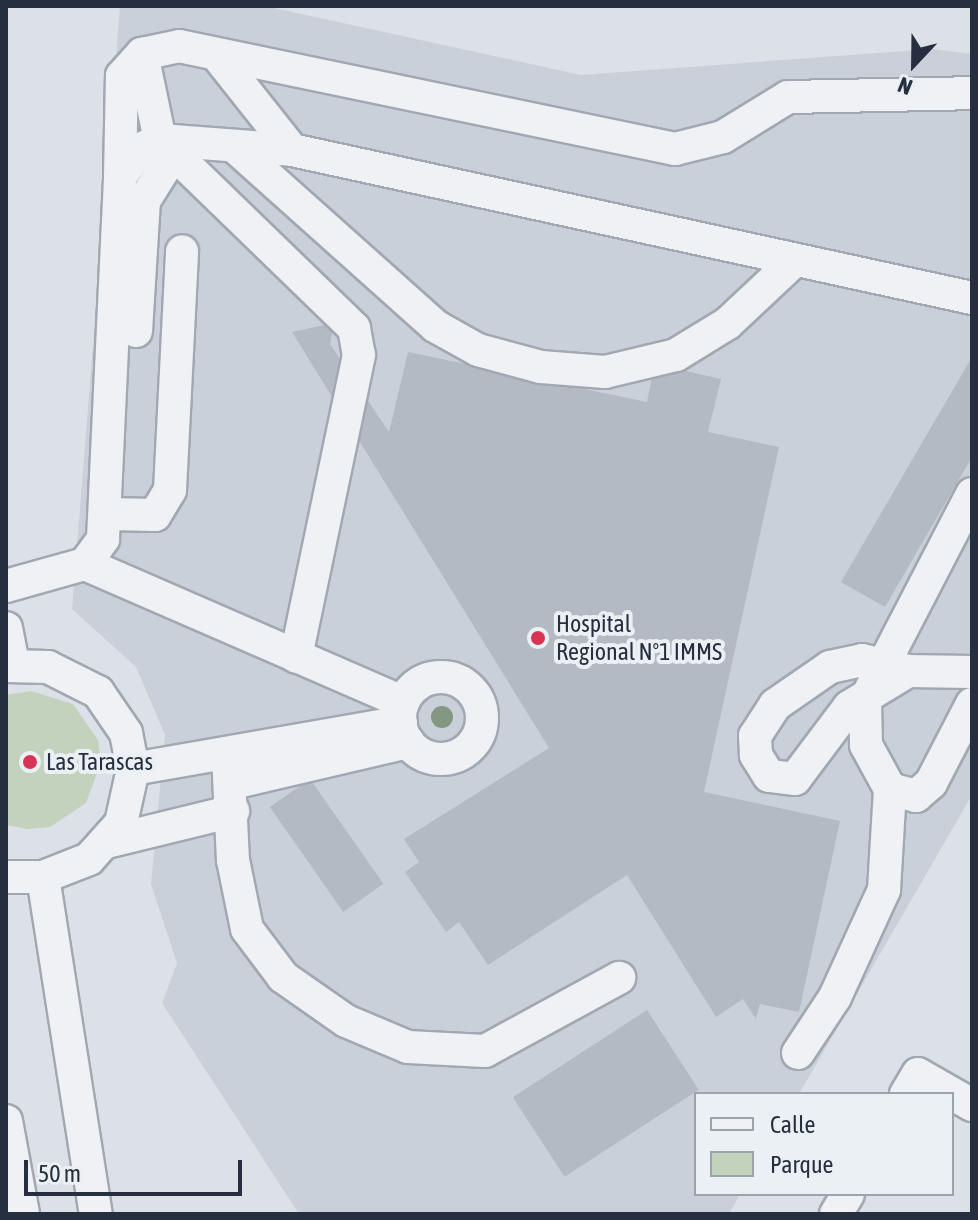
<!DOCTYPE html>
<html>
<head>
<meta charset="utf-8">
<style>
	body { margin:0 }
	#map { position:relative; width:978px; height:1220px; overflow:hidden; background:#dce1e7; font-family:"Asap Condensed",sans-serif }
	div>[style] { position:absolute }
	.built>* { inset:0; background:#cad0da }
	.green>* { inset:0; background:#c3d2bc }
	.building>* { inset:0; background:#b3bac4; transform-origin:0 0 }
	.roads { filter:drop-shadow(2px 0 #a1a8b1) drop-shadow(-2px 0 #a1a8b1) drop-shadow(0 2px #a1a8b1) drop-shadow(0 -2px #a1a8b1) }
	.minor>* { height:32px; margin:-16px; padding:0 16px; transform-origin:16px; border-radius:16px; background:#eff1f5 }
	.minor>.ring { margin:-16px; padding:0; box-sizing:content-box; background:none; border:32px solid #eff1f5; border-radius:50% }
	.trees>* { width:22px; height:22px; margin:-11px; border-radius:50%; background:#839783 }
	.dots>* { width:22px; height:22px; translate:-50% -50%; box-sizing:border-box; border:4px solid #ebf0f5; border-radius:50% }
	span { translate:-50% -50%; white-space:nowrap; text-align:center; line-height:1.15; -webkit-text-stroke:8px #ebf0f5; paint-order:stroke }
	.poi-label { font-size:24px; color:#252f3f }
	.left { translate:0 -50%; text-align:left }
	.frame { position:absolute; inset:0; border:8px solid #252f3f; pointer-events:none }
	.legend { position:absolute; left:694px; top:1092px; width:260px; height:104px; box-sizing:border-box; background:#ebf0f5; border:2px solid #9ca3ac; margin:0; padding:10px 14px; list-style:none; font-size:24px; color:#252f3f }
	.legend li { display:flex; align-items:center; gap:16px; height:40px }
	.legend b { width:40px; border:2px solid #9ca3ac }
	.north { position:absolute; left:874px; top:24px; width:80px; height:80px; -webkit-text-stroke:6px #ebf0f5; paint-order:stroke; rotate:202deg; font-size:22px; font-weight:700; line-height:32px; text-align:center; color:#252f3f }
	.north::after { content:''; display:block; margin:auto; width:28px; height:36px; background:#252f3f; clip-path:polygon(50% 0,100% 100%,50% 72%,0 100%) }
	.scale { position:absolute; left:24px; top:1160px; width:218px; height:36px; box-sizing:border-box; border:4px solid #252f3f; border-top:0; padding-left:10px; font-size:24px; line-height:28px; white-space:nowrap; color:#252f3f; -webkit-text-stroke:6px #ebf0f5; paint-order:stroke }
</style>
</head>
<body>
<div id="map">
	<div class="built">
		<i style="clip-path:polygon(120px 6px,265px 6px,581px 75px,932px 49px,972px 54px,972px 795px,799px 1094px,696px 1094px,696px 1194px,740px 1194px,729px 1214px,299px 1214px,162px 1003px,177px 963px,151px 884px,165px 735px,136px 667px,72px 609px)"></i>
	</div>
	<div class="green">
		<i style="clip-path:polygon(31px 691px,73px 704px,98px 740px,101px 762px,86px 803px,50px 827px,28px 829px,6px 825px,6px 695px)"></i>
	</div>
	<div class="building">
		<i style="clip-path:polygon(334px 323px,330px 344px,389px 432px,408px 352px,647px 402px,655px 364px,721px 379px,708px 432px,779px 447px,704px 792px,840px 821px,799px 1012px,760px 1004px,756px 1019px,743px 999px,716px 1017px,627px 875px,488px 965px,459px 922px,446px 932px,405px 872px,419px 862px,404px 839px,549px 748px,292px 332px)"></i>
		<i style="clip-path:polygon(972px 357px,972px 457px,885px 607px,841px 582px)"></i>
		<i style="left:310px;top:779px;width:128px;height:49px;rotate:55deg"></i>
		<i style="left:647px;top:1010px;width:95px;height:160px;rotate:57deg"></i>
	</div>
	<div class="roads">
		<div class="minor">
			<i style="left:142px;top:54px;width:88px;rotate:78.2deg"></i>
			<i style="left:160px;top:140px;width:270px;rotate:44.1deg"></i>
			<i style="left:354px;top:328px;width:27px;rotate:80deg"></i>
			<i style="left:359px;top:355px;width:308px;rotate:101.8deg"></i>
			<i style="left:216px;top:54px;width:122px;rotate:51.6deg"></i>
			<i style="left:235px;top:147px;width:268px;rotate:41.8deg"></i>
			<i style="left:435px;top:326px;width:49px;rotate:29.2deg"></i>
			<i style="left:478px;top:350px;width:65px;rotate:15.1deg"></i>
			<i style="left:541px;top:367px;width:64px;rotate:4.5deg"></i>
			<i style="left:605px;top:372px;width:73px;rotate:-13.5deg"></i>
			<i style="left:676px;top:355px;width:61px;rotate:-31.6deg"></i>
			<i style="left:728px;top:323px;width:92px;rotate:-43.2deg"></i>
			<i style="left:120px;top:177px;width:101px;rotate:-88.9deg"></i>
			<i style="left:122px;top:76px;width:30px;rotate:-48deg"></i>
			<i style="left:142px;top:54px;width:38px;rotate:-12deg"></i>
			<i style="left:179px;top:46px;width:507px;rotate:11.73deg"></i>
			<i style="left:675px;top:149px;width:49px;rotate:-14deg"></i>
			<i style="left:723px;top:137px;width:76px;rotate:-31.6deg"></i>
			<i style="left:788px;top:97px;width:184px;rotate:-1.2deg"></i>
			<i style="left:136px;top:331px;width:130px;rotate:-86.5deg"></i>
			<i style="left:144px;top:201px;width:57px;rotate:-58deg"></i>
			<i style="left:972px;top:494px;width:232px;rotate:117.4deg"></i>
			<i style="left:865px;top:700px;width:45px;rotate:88.7deg"></i>
			<i style="left:866px;top:745px;width:50px;rotate:61.4deg"></i>
			<i style="left:890px;top:789px;width:27px;rotate:15deg"></i>
			<i style="left:916px;top:796px;width:20px;rotate:-41deg"></i>
			<i style="left:931px;top:783px;width:89px;rotate:-62.6deg"></i>
			<i style="left:109px;top:514px;width:46px;rotate:1.2deg"></i>
			<i style="left:155px;top:515px;width:29px;rotate:-59deg"></i>
			<i style="left:170px;top:490px;width:239px;rotate:-87.1deg"></i>
			<i style="left:85px;top:564px;width:347px;rotate:23.5deg"></i>
			<i style="left:6px;top:586px;width:82px;rotate:-15.6deg"></i>
			<i style="left:85px;top:564px;width:31px;rotate:-54deg"></i>
			<i style="left:103px;top:539px;width:362px;rotate:-87.3deg"></i>
			<i style="left:120px;top:177px;width:34px;rotate:-54deg"></i>
			<i style="left:140px;top:149px;width:22px;rotate:-24deg"></i>
			<i style="left:160px;top:140px;width:132px;rotate:4.3deg"></i>
			<i style="left:292px;top:150px;width:696px;rotate:12.28deg"></i>
			<i style="left:6px;top:628px;width:38px;rotate:79deg"></i>
			<i style="left:6px;top:666px;width:42px;rotate:1.4deg"></i>
			<i style="left:48px;top:667px;width:56px;rotate:26.6deg"></i>
			<i style="left:98px;top:692px;width:50px;rotate:55.7deg"></i>
			<i style="left:126px;top:733px;width:37px;rotate:79deg"></i>
			<i style="left:133px;top:769px;width:55px;rotate:102.5deg"></i>
			<i style="left:121px;top:823px;width:48px;rotate:131.6deg"></i>
			<i style="left:89px;top:859px;width:49px;rotate:158.6deg"></i>
			<i style="left:43px;top:877px;width:37px;rotate:180deg"></i>
			<i style="left:908px;top:671px;width:69px;rotate:148.6deg"></i>
			<i style="left:849px;top:707px;width:90px;rotate:126.9deg"></i>
			<i style="left:795px;top:779px;width:26px;rotate:-173deg"></i>
			<i style="left:769px;top:776px;width:25px;rotate:-122deg"></i>
			<i style="left:756px;top:755px;width:19px;rotate:-93deg"></i>
			<i style="left:755px;top:736px;width:37px;rotate:-57deg"></i>
			<i style="left:775px;top:705px;width:67px;rotate:-34.6deg"></i>
			<i style="left:830px;top:667px;width:33px;rotate:-12deg"></i>
			<i style="left:862px;top:660px;width:47px;rotate:13.4deg"></i>
			<i style="left:908px;top:671px;width:64px;rotate:0.9deg"></i>
			<i class="ring" style="left:400px;top:677px;width:50px;height:50px"></i>
			<i style="left:228px;top:755px;width:105px;rotate:87.3deg"></i>
			<i style="left:233px;top:860px;width:70px;rotate:78.5deg"></i>
			<i style="left:247px;top:929px;width:60px;rotate:53.1deg"></i>
			<i style="left:283px;top:977px;width:77px;rotate:34.9deg"></i>
			<i style="left:346px;top:1021px;width:67px;rotate:22.8deg"></i>
			<i style="left:408px;top:1047px;width:77px;rotate:3deg"></i>
			<i style="left:485px;top:1051px;width:153px;rotate:-28.6deg"></i>
			<i style="left:133px;top:769px;width:272px;rotate:-9.9deg"></i>
			<i style="left:233px;top:783px;width:180px;rotate:-13.2deg"></i>
			<i style="left:107px;top:842px;width:130px;rotate:-13.8deg"></i>
			<i style="left:43px;top:877px;width:341px;rotate:81.1deg"></i>
			<i style="left:798px;top:1053px;width:67px;rotate:-56.5deg"></i>
			<i style="left:835px;top:997px;width:118px;rotate:-65.4deg"></i>
			<i style="left:884px;top:890px;width:101px;rotate:-86.6deg"></i>
			<i style="left:906px;top:1094px;width:23px;rotate:-59deg"></i>
			<i style="left:918px;top:1074px;width:62px;rotate:29.9deg"></i>
			<i style="left:6px;top:1121px;width:95px;rotate:79.6deg"></i>
			<i style="left:836px;top:1214px;width:23px;rotate:-59deg"></i>
		</div>
	</div>
	<div class="trees">
		<i style="left:442px;top:717px"></i>
	</div>
	<div class="dots">
		<i style="left:538px;top:638px;background:#d83555"></i>
		<i style="left:30px;top:762px;background:#d83555"></i>
	</div>
	<div class="poi-label">
		<span class="left" style="left:556px;top:638px">Hospital<br>Regional N°1 IMMS</span>
		<span class="left" style="left:46px;top:762px">Las Tarascas</span>
	</div>
	<div class="frame"></div>
	<ul class="legend">
	<li><b style="height:10px;background:#eff1f5"></b>Calle</li>
	<li><b style="height:22px;background:#c3d2bc"></b>Parque</li>
	</ul>
	<div class="north">N</div>
	<div class="scale">50 m</div>
</div>
</body>
</html>
